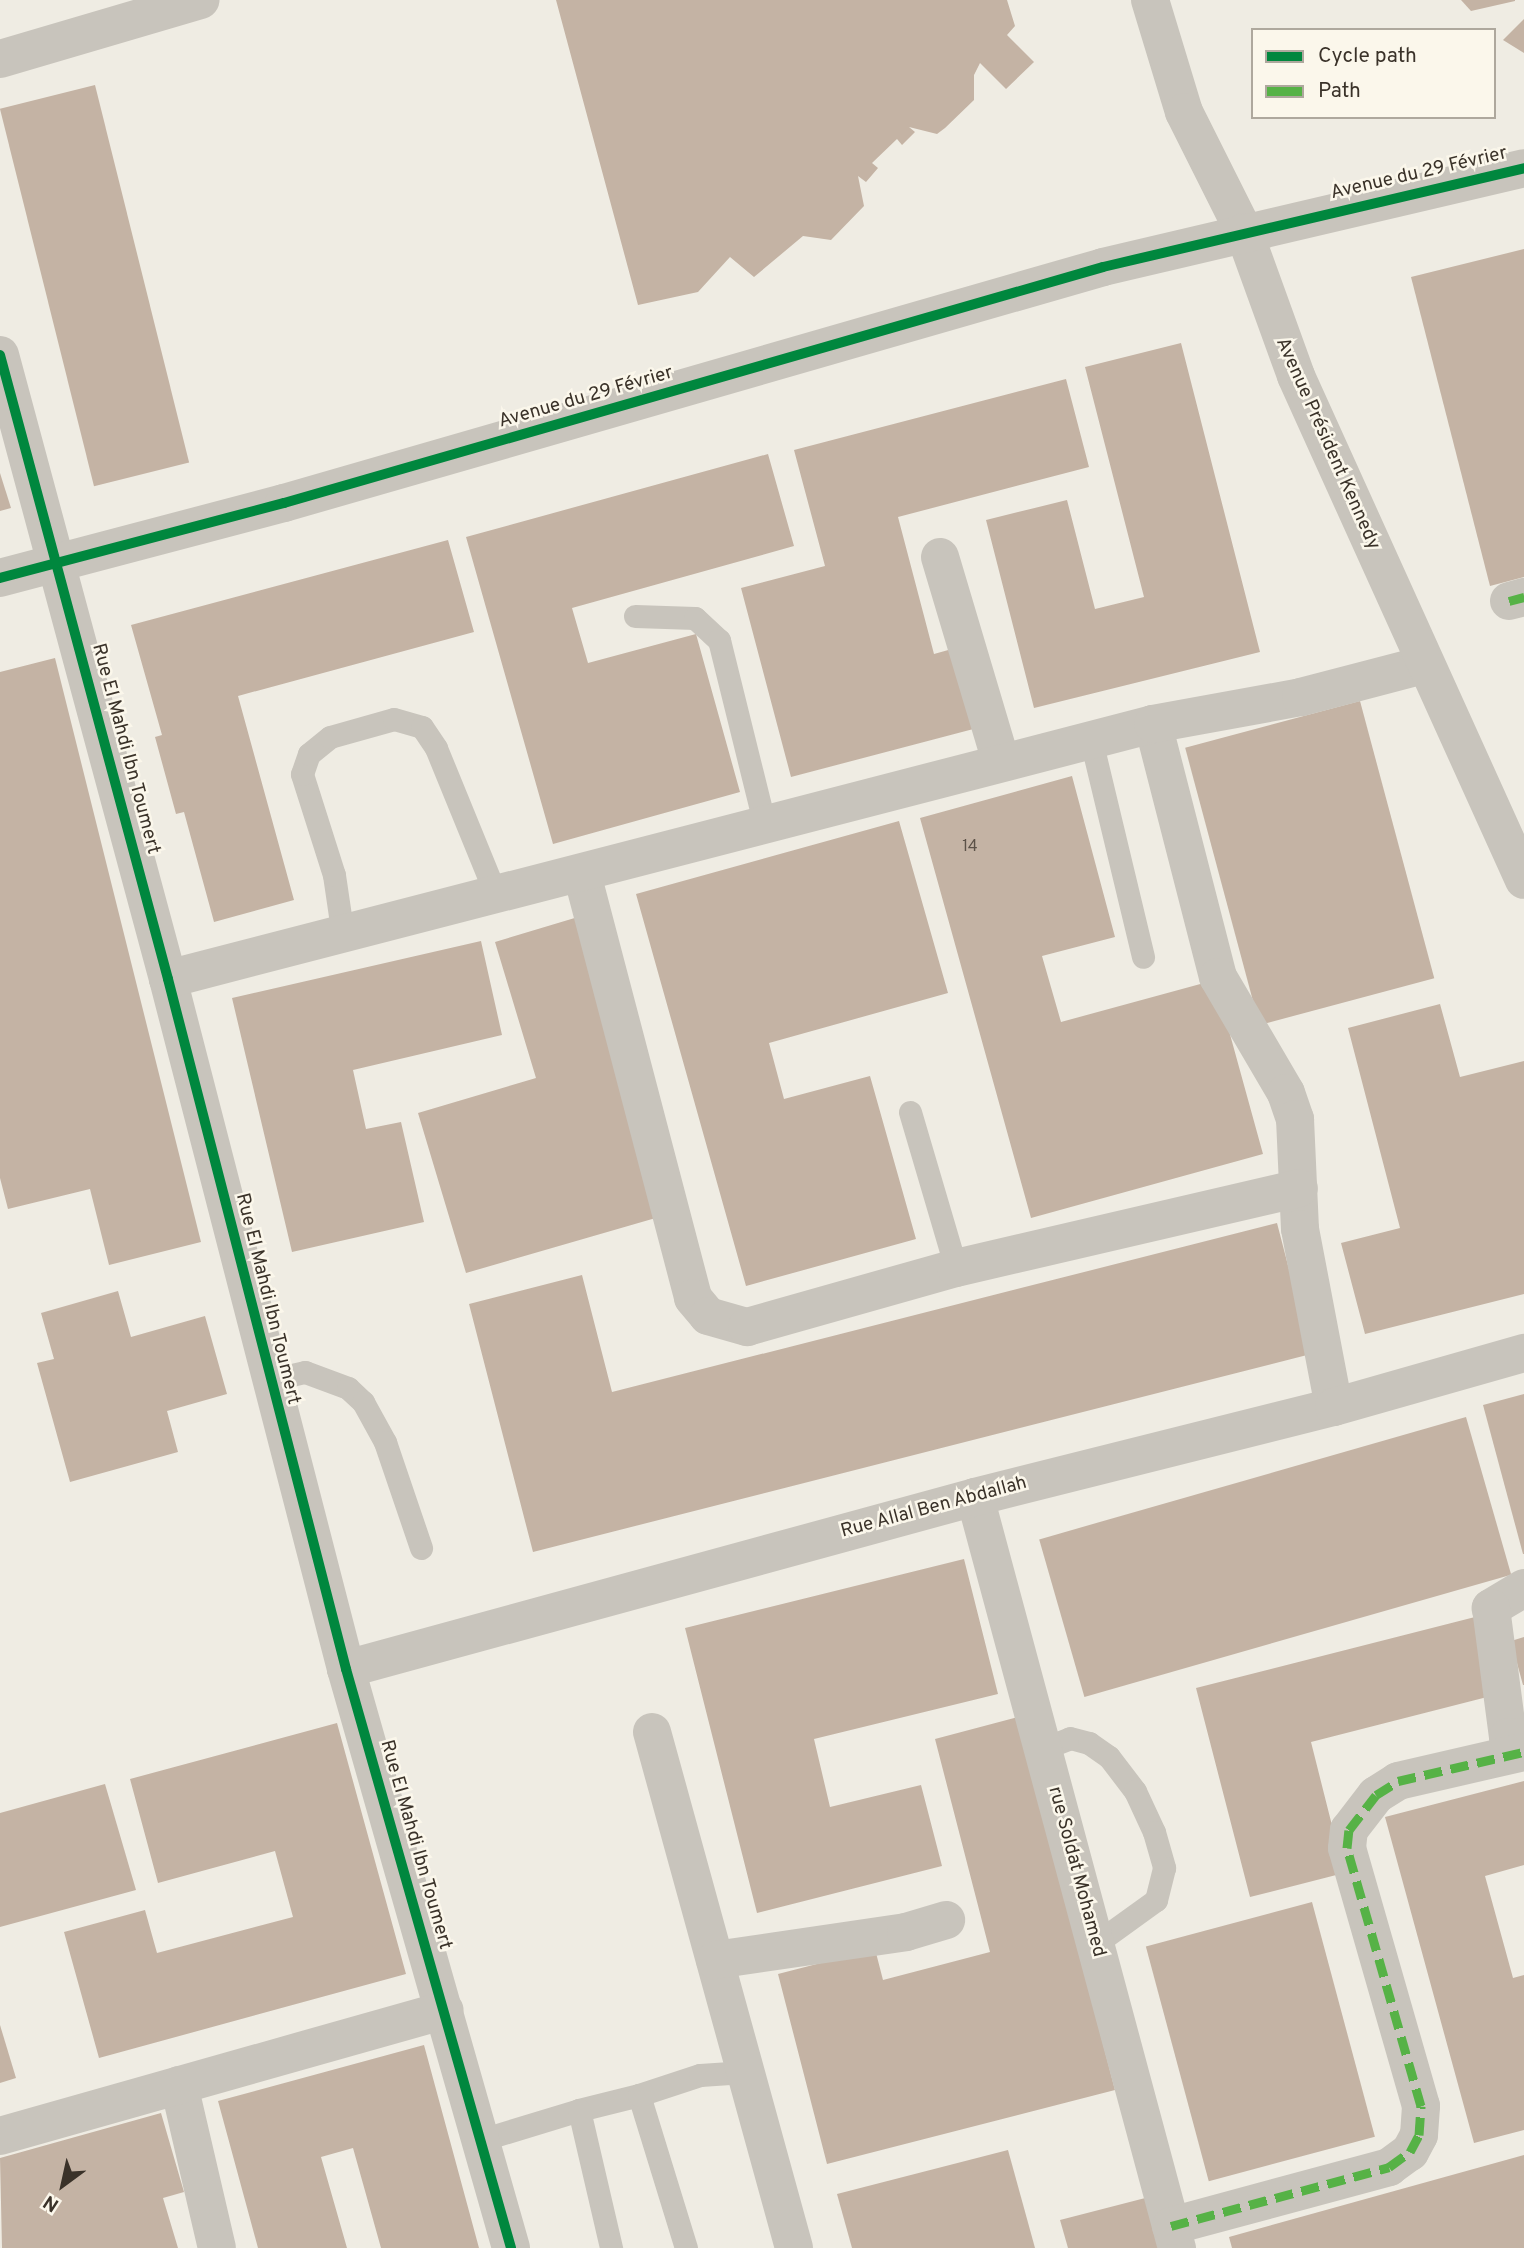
<!DOCTYPE html>
<html>
<head>
<meta charset="utf-8">
<style>
	body { margin:0 }
	#map { position:relative; width:1524px; height:2248px; overflow:hidden; background:#efece3; font-family:Overpass,sans-serif }
	div>[style] { position:absolute }
	.building>* { inset:0; background:#c4b3a4; transform-origin:0 0 }
	.service>* { height:23px; margin:-11.5px; padding:0 11.5px; transform-origin:11.5px; border-radius:11.5px; background:#c8c4bc }
	.minor>* { height:38px; margin:-19px; padding:0 19px; transform-origin:19px; border-radius:19px; background:#c8c4bc }
	.tertiary>* { height:38px; margin:-19px; padding:0 19px; transform-origin:19px; border-radius:19px; background:#c8c4bc }
	.quiet>* { height:9px; margin-top:-4.5px; transform-origin:0; background:repeating-linear-gradient(90deg,#56b246 0 18px,transparent 0 27px) }
	.cycleway>* { height:10px; margin:-5px; padding:0 5px; transform-origin:5px; border-radius:5px; background:#00873e }
	span { translate:-50% -50%; white-space:nowrap; text-align:center; line-height:1.15; -webkit-text-stroke:5px #fbf7eb; paint-order:stroke }
	.number-label { font-size:16px; color:#5c5248 }
	.number-label span { -webkit-text-stroke-width:0 }
	.street-label { font-size:19px; color:#3a3229 }
	.legend { position:absolute; left:1251px; top:28px; width:245px; height:91px; box-sizing:border-box; background:#fbf7eb; border:2px solid #aea89d; margin:0; padding:9px 12px; list-style:none; font-size:21px; color:#3a3229 }
	.legend li { display:flex; align-items:center; gap:14px; height:35px }
	.legend b { width:35px; border:2px solid #aea89d }
	.north { position:absolute; left:28px; top:2150px; width:70px; height:70px; -webkit-text-stroke:5px #fbf7eb; paint-order:stroke; rotate:213deg; font-size:19px; font-weight:700; line-height:28px; text-align:center; color:#3a3229 }
	.north::after { content:''; display:block; margin:auto; width:24px; height:32px; background:#3a3229; clip-path:polygon(50% 0,100% 100%,50% 72%,0 100%) }
</style>
</head>
<body>
<div id="map">
	<div class="building">
		<i style="clip-path:polygon(556px 0,1007px 0,1015px 26px,1007px 35px,1034px 62px,1006px 89px,980px 63px,974px 75px,974px 100px,945px 128px,937px 134px,909px 127px,915px 132px,902px 145px,897px 139px,872px 163px,878px 168px,866px 182px,858px 176px,864px 206px,831px 240px,803px 236px,754px 277px,730px 257px,698px 292px,638px 305px)"></i>
		<i style="clip-path:polygon(1461px 0,1515px 0,1515px 1px,1471px 11px)"></i>
		<i style="clip-path:polygon(1524px 19px,1524px 53px,1503px 40px)"></i>
		<i style="left:95px;top:85px;width:389px;height:98px;rotate:76deg"></i>
		<i style="clip-path:polygon(1524px 249px,1524px 577px,1490px 586px,1411px 277px)"></i>
		<i style="clip-path:polygon(1181px 343px,1260px 652px,1034px 708px,986px 520px,1067px 500px,1095px 609px,1144px 597px,1085px 367px)"></i>
		<i style="clip-path:polygon(1066px 379px,1089px 467px,898px 517px,934px 654px,959px 647px,981px 727px,791px 777px,741px 588px,825px 566px,794px 450px)"></i>
		<i style="clip-path:polygon(768px 454px,794px 546px,572px 608px,588px 663px,696px 634px,740px 792px,553px 844px,466px 537px)"></i>
		<i style="clip-path:polygon(0 473px,11px 508px,0 511px)"></i>
		<i style="clip-path:polygon(448px 540px,474px 632px,238px 696px,294px 900px,214px 922px,184px 812px,176px 814px,155px 737px,162px 735px,131px 625px)"></i>
		<i style="clip-path:polygon(55px 658px,201px 1242px,109px 1265px,90px 1189px,8px 1209px,0 1178px,0 672px)"></i>
		<i style="left:1360px;top:701px;width:287px;height:181px;rotate:75deg"></i>
		<i style="clip-path:polygon(1072px 776px,1115px 937px,1042px 956px,1061px 1022px,1215px 980px,1263px 1154px,1031px 1218px,920px 818px)"></i>
		<i style="clip-path:polygon(899px 821px,948px 993px,769px 1043px,784px 1099px,870px 1076px,916px 1239px,746px 1286px,636px 894px)"></i>
		<i style="clip-path:polygon(578px 917px,666px 1215px,466px 1273px,418px 1113px,536px 1078px,495px 942px)"></i>
		<i style="clip-path:polygon(481px 941px,502px 1035px,353px 1070px,366px 1129px,401px 1122px,424px 1222px,292px 1252px,232px 998px)"></i>
		<i style="clip-path:polygon(1440px 1004px,1460px 1077px,1524px 1061px,1524px 1294px,1365px 1334px,1341px 1243px,1400px 1228px,1348px 1028px)"></i>
		<i style="clip-path:polygon(1277px 1223px,1311px 1354px,533px 1552px,469px 1304px,582px 1275px,612px 1392px)"></i>
		<i style="clip-path:polygon(118px 1291px,131px 1337px,205px 1316px,227px 1394px,167px 1411px,178px 1452px,70px 1482px,37px 1363px,54px 1359px,41px 1313px)"></i>
		<i style="clip-path:polygon(1524px 1394px,1524px 1554px,1523px 1554px,1483px 1405px)"></i>
		<i style="left:1466px;top:1417px;width:164px;height:444px;rotate:74deg"></i>
		<i style="clip-path:polygon(964px 1559px,998px 1694px,814px 1739px,830px 1807px,921px 1785px,942px 1866px,757px 1913px,685px 1628px)"></i>
		<i style="clip-path:polygon(1475px 1617px,1495px 1695px,1311px 1742px,1344px 1873px,1250px 1897px,1196px 1688px)"></i>
		<i style="clip-path:polygon(1524px 1637px,1524px 1685px,1523px 1685px,1511px 1641px)"></i>
		<i style="clip-path:polygon(1018px 1717px,1115px 2090px,827px 2164px,778px 1974px,875px 1949px,883px 1980px,990px 1952px,935px 1739px)"></i>
		<i style="clip-path:polygon(337px 1723px,406px 1974px,99px 2058px,64px 1932px,145px 1910px,157px 1953px,293px 1917px,275px 1851px,158px 1883px,130px 1779px)"></i>
		<i style="clip-path:polygon(1524px 1781px,1524px 1865px,1485px 1876px,1513px 1978px,1524px 1975px,1524px 2130px,1474px 2143px,1385px 1817px)"></i>
		<i style="clip-path:polygon(105px 1784px,136px 1890px,0 1927px,0 1813px)"></i>
		<i style="left:1312px;top:1902px;width:243px;height:172px;rotate:75deg"></i>
		<i style="clip-path:polygon(0 2025px,16px 2078px,0 2083px)"></i>
		<i style="clip-path:polygon(424px 2045px,479px 2248px,381px 2248px,353px 2148px,321px 2157px,347px 2248px,258px 2248px,218px 2101px)"></i>
		<i style="clip-path:polygon(161px 2113px,184px 2192px,163px 2198px,178px 2248px,2px 2248px,0 2158px)"></i>
		<i style="clip-path:polygon(1008px 2150px,1035px 2248px,852px 2248px,837px 2194px)"></i>
		<i style="clip-path:polygon(1524px 2155px,1524px 2248px,1232px 2248px,1229px 2237px)"></i>
		<i style="clip-path:polygon(1153px 2196px,1166px 2248px,1068px 2248px,1060px 2220px)"></i>
	</div>
	<div class="service">
		<i style="left:635px;top:616px;width:60px;rotate:1.9deg"></i>
		<i style="left:695px;top:618px;width:33px;rotate:43deg"></i>
		<i style="left:719px;top:640px;width:187px;rotate:76.1deg"></i>
		<i style="left:1091px;top:740px;width:223px;rotate:76.5deg"></i>
		<i style="left:343px;top:936px;width:62px;rotate:-98.4deg"></i>
		<i style="left:334px;top:875px;width:106px;rotate:-107.6deg"></i>
		<i style="left:302px;top:774px;width:21px;rotate:-71deg"></i>
		<i style="left:309px;top:754px;width:27px;rotate:-39deg"></i>
		<i style="left:330px;top:737px;width:66px;rotate:-15.7deg"></i>
		<i style="left:394px;top:719px;width:29px;rotate:16deg"></i>
		<i style="left:422px;top:727px;width:25px;rotate:56deg"></i>
		<i style="left:436px;top:748px;width:159px;rotate:67.8deg"></i>
		<i style="left:910px;top:1112px;width:163px;rotate:73.6deg"></i>
		<i style="left:270px;top:1380px;width:36px;rotate:-13deg"></i>
		<i style="left:305px;top:1372px;width:46px;rotate:20.4deg"></i>
		<i style="left:348px;top:1388px;width:21px;rotate:43deg"></i>
		<i style="left:363px;top:1402px;width:46px;rotate:61.2deg"></i>
		<i style="left:385px;top:1442px;width:112px;rotate:71.2deg"></i>
		<i style="left:1042px;top:1749px;width:30px;rotate:-21deg"></i>
		<i style="left:1070px;top:1738px;width:20px;rotate:15deg"></i>
		<i style="left:1089px;top:1743px;width:24px;rotate:35deg"></i>
		<i style="left:1109px;top:1757px;width:43px;rotate:52.6deg"></i>
		<i style="left:1135px;top:1791px;width:45px;rotate:65.1deg"></i>
		<i style="left:1154px;top:1832px;width:37px;rotate:74deg"></i>
		<i style="left:1164px;top:1868px;width:33px;rotate:104deg"></i>
		<i style="left:1156px;top:1900px;width:75px;rotate:144.2deg"></i>
		<i style="left:579px;top:2110px;width:62px;rotate:-14deg"></i>
		<i style="left:481px;top:2140px;width:102px;rotate:-17deg"></i>
		<i style="left:579px;top:2110px;width:142px;rotate:76.9deg"></i>
		<i style="left:686px;top:2248px;width:160px;rotate:-107.1deg"></i>
		<i style="left:639px;top:2095px;width:64px;rotate:-18.2deg"></i>
		<i style="left:700px;top:2075px;width:45px;rotate:-3.8deg"></i>
	</div>
	<div class="minor">
		<i style="left:0;top:59px;width:209px;rotate:-16.4deg"></i>
		<i style="left:0;top:355px;width:646px;rotate:74.93deg"></i>
		<i style="left:168px;top:979px;width:713px;rotate:75.53deg"></i>
		<i style="left:346px;top:1669px;width:602px;rotate:74.09deg"></i>
		<i style="left:940px;top:557px;width:214px;rotate:73.4deg"></i>
		<i style="left:1509px;top:601px;width:16px;rotate:-15deg"></i>
		<i style="left:1153px;top:724px;width:261px;rotate:75.6deg"></i>
		<i style="left:1218px;top:977px;width:134px;rotate:59.6deg"></i>
		<i style="left:1286px;top:1093px;width:28px;rotate:71deg"></i>
		<i style="left:1295px;top:1119px;width:110px;rotate:87.4deg"></i>
		<i style="left:1300px;top:1229px;width:181px;rotate:79.2deg"></i>
		<i style="left:582px;top:874px;width:438px;rotate:75.3deg"></i>
		<i style="left:693px;top:1298px;width:23px;rotate:50deg"></i>
		<i style="left:708px;top:1316px;width:41px;rotate:15.8deg"></i>
		<i style="left:747px;top:1327px;width:217px;rotate:-15.8deg"></i>
		<i style="left:956px;top:1268px;width:352px;rotate:-13.1deg"></i>
		<i style="left:168px;top:979px;width:1017px;rotate:-14.51deg"></i>
		<i style="left:1153px;top:724px;width:150px;rotate:-10.3deg"></i>
		<i style="left:1301px;top:697px;width:126px;rotate:-14.7deg"></i>
		<i style="left:975px;top:1497px;width:778px;rotate:74.95deg"></i>
		<i style="left:1524px;top:1588px;width:39px;rotate:149deg"></i>
		<i style="left:1491px;top:1608px;width:130px;rotate:82.5deg"></i>
		<i style="left:1508px;top:1737px;width:16px;rotate:4deg"></i>
		<i style="left:346px;top:1669px;width:652px;rotate:-15.29deg"></i>
		<i style="left:975px;top:1497px;width:370px;rotate:-14.1deg"></i>
		<i style="left:1334px;top:1407px;width:198px;rotate:-15.9deg"></i>
		<i style="left:652px;top:1732px;width:535px;rotate:74.61deg"></i>
		<i style="left:715px;top:1960px;width:193px;rotate:-8.3deg"></i>
		<i style="left:906px;top:1932px;width:42px;rotate:-16.7deg"></i>
		<i style="left:179px;top:2085px;width:167px;rotate:76.9deg"></i>
		<i style="left:0;top:2136px;width:462px;rotate:-15.8deg"></i>
		<i style="left:1171px;top:2226px;width:226px;rotate:-15.1deg"></i>
		<i style="left:1389px;top:2167px;width:26px;rotate:-36deg"></i>
		<i style="left:1410px;top:2152px;width:19px;rotate:-62deg"></i>
		<i style="left:1419px;top:2135px;width:29px;rotate:-86deg"></i>
		<i style="left:1421px;top:2106px;width:268px;rotate:-106deg"></i>
		<i style="left:1347px;top:1848px;width:18px;rotate:-84deg"></i>
		<i style="left:1349px;top:1830px;width:44px;rotate:-52.4deg"></i>
		<i style="left:1376px;top:1795px;width:26px;rotate:-32deg"></i>
		<i style="left:1398px;top:1781px;width:129px;rotate:-13deg"></i>
	</div>
	<div class="tertiary">
		<i style="left:1150px;top:0;width:117px;rotate:73.1deg"></i>
		<i style="left:1184px;top:112px;width:134px;rotate:63.4deg"></i>
		<i style="left:1244px;top:232px;width:153px;rotate:70.1deg"></i>
		<i style="left:1296px;top:376px;width:553px;rotate:65.66deg"></i>
		<i style="left:0;top:578px;width:294px;rotate:-14.8deg"></i>
		<i style="left:284px;top:503px;width:852px;rotate:-16.07deg"></i>
		<i style="left:1103px;top:267px;width:432px;rotate:-13.2deg"></i>
	</div>
	<div class="quiet">
		<i style="left:1509px;top:601px;width:16px;rotate:-15deg"></i>
		<i style="left:1171px;top:2226px;width:226px;rotate:-15.1deg"></i>
		<i style="left:1389px;top:2167px;width:26px;rotate:-36deg"></i>
		<i style="left:1410px;top:2152px;width:19px;rotate:-62deg"></i>
		<i style="left:1419px;top:2135px;width:29px;rotate:-86deg"></i>
		<i style="left:1421px;top:2106px;width:268px;rotate:-106deg"></i>
		<i style="left:1347px;top:1848px;width:18px;rotate:-84deg"></i>
		<i style="left:1349px;top:1830px;width:44px;rotate:-52.4deg"></i>
		<i style="left:1376px;top:1795px;width:26px;rotate:-32deg"></i>
		<i style="left:1398px;top:1781px;width:129px;rotate:-13deg"></i>
	</div>
	<div class="cycleway">
		<i style="left:0;top:355px;width:646px;rotate:74.93deg"></i>
		<i style="left:168px;top:979px;width:713px;rotate:75.53deg"></i>
		<i style="left:346px;top:1669px;width:602px;rotate:74.09deg"></i>
		<i style="left:0;top:578px;width:294px;rotate:-14.8deg"></i>
		<i style="left:284px;top:503px;width:852px;rotate:-16.07deg"></i>
		<i style="left:1103px;top:267px;width:432px;rotate:-13.2deg"></i>
	</div>
	<div class="number-label">
		<span style="left:970px;top:847px">14</span>
	</div>
	<div class="street-label">
		<span style="left:1419px;top:174px;rotate:-13deg">Avenue du 29 Février</span>
		<span style="left:586px;top:398px;rotate:-16deg">Avenue du 29 Février</span>
		<span style="left:1327px;top:444px;rotate:66deg">Avenue Président Kennedy</span>
		<span style="left:125px;top:749px;rotate:75deg">Rue El Mahdi Ibn Toumert</span>
		<span style="left:267px;top:1299px;rotate:76deg">Rue El Mahdi Ibn Toumert</span>
		<span style="left:934px;top:1508px;rotate:-15deg">Rue Allal Ben Abdallah</span>
		<span style="left:415px;top:1845px;rotate:74deg">Rue El Mahdi Ibn Toumert</span>
		<span style="left:1076px;top:1872px;rotate:75deg">rue Soldat Mohamed</span>
	</div>
	<ul class="legend">
	<li><b style="height:9px;background:#00873e"></b>Cycle path</li>
	<li><b style="height:9px;background:#56b246"></b>Path</li>
	</ul>
	<div class="north">N</div>
</div>
</body>
</html>
